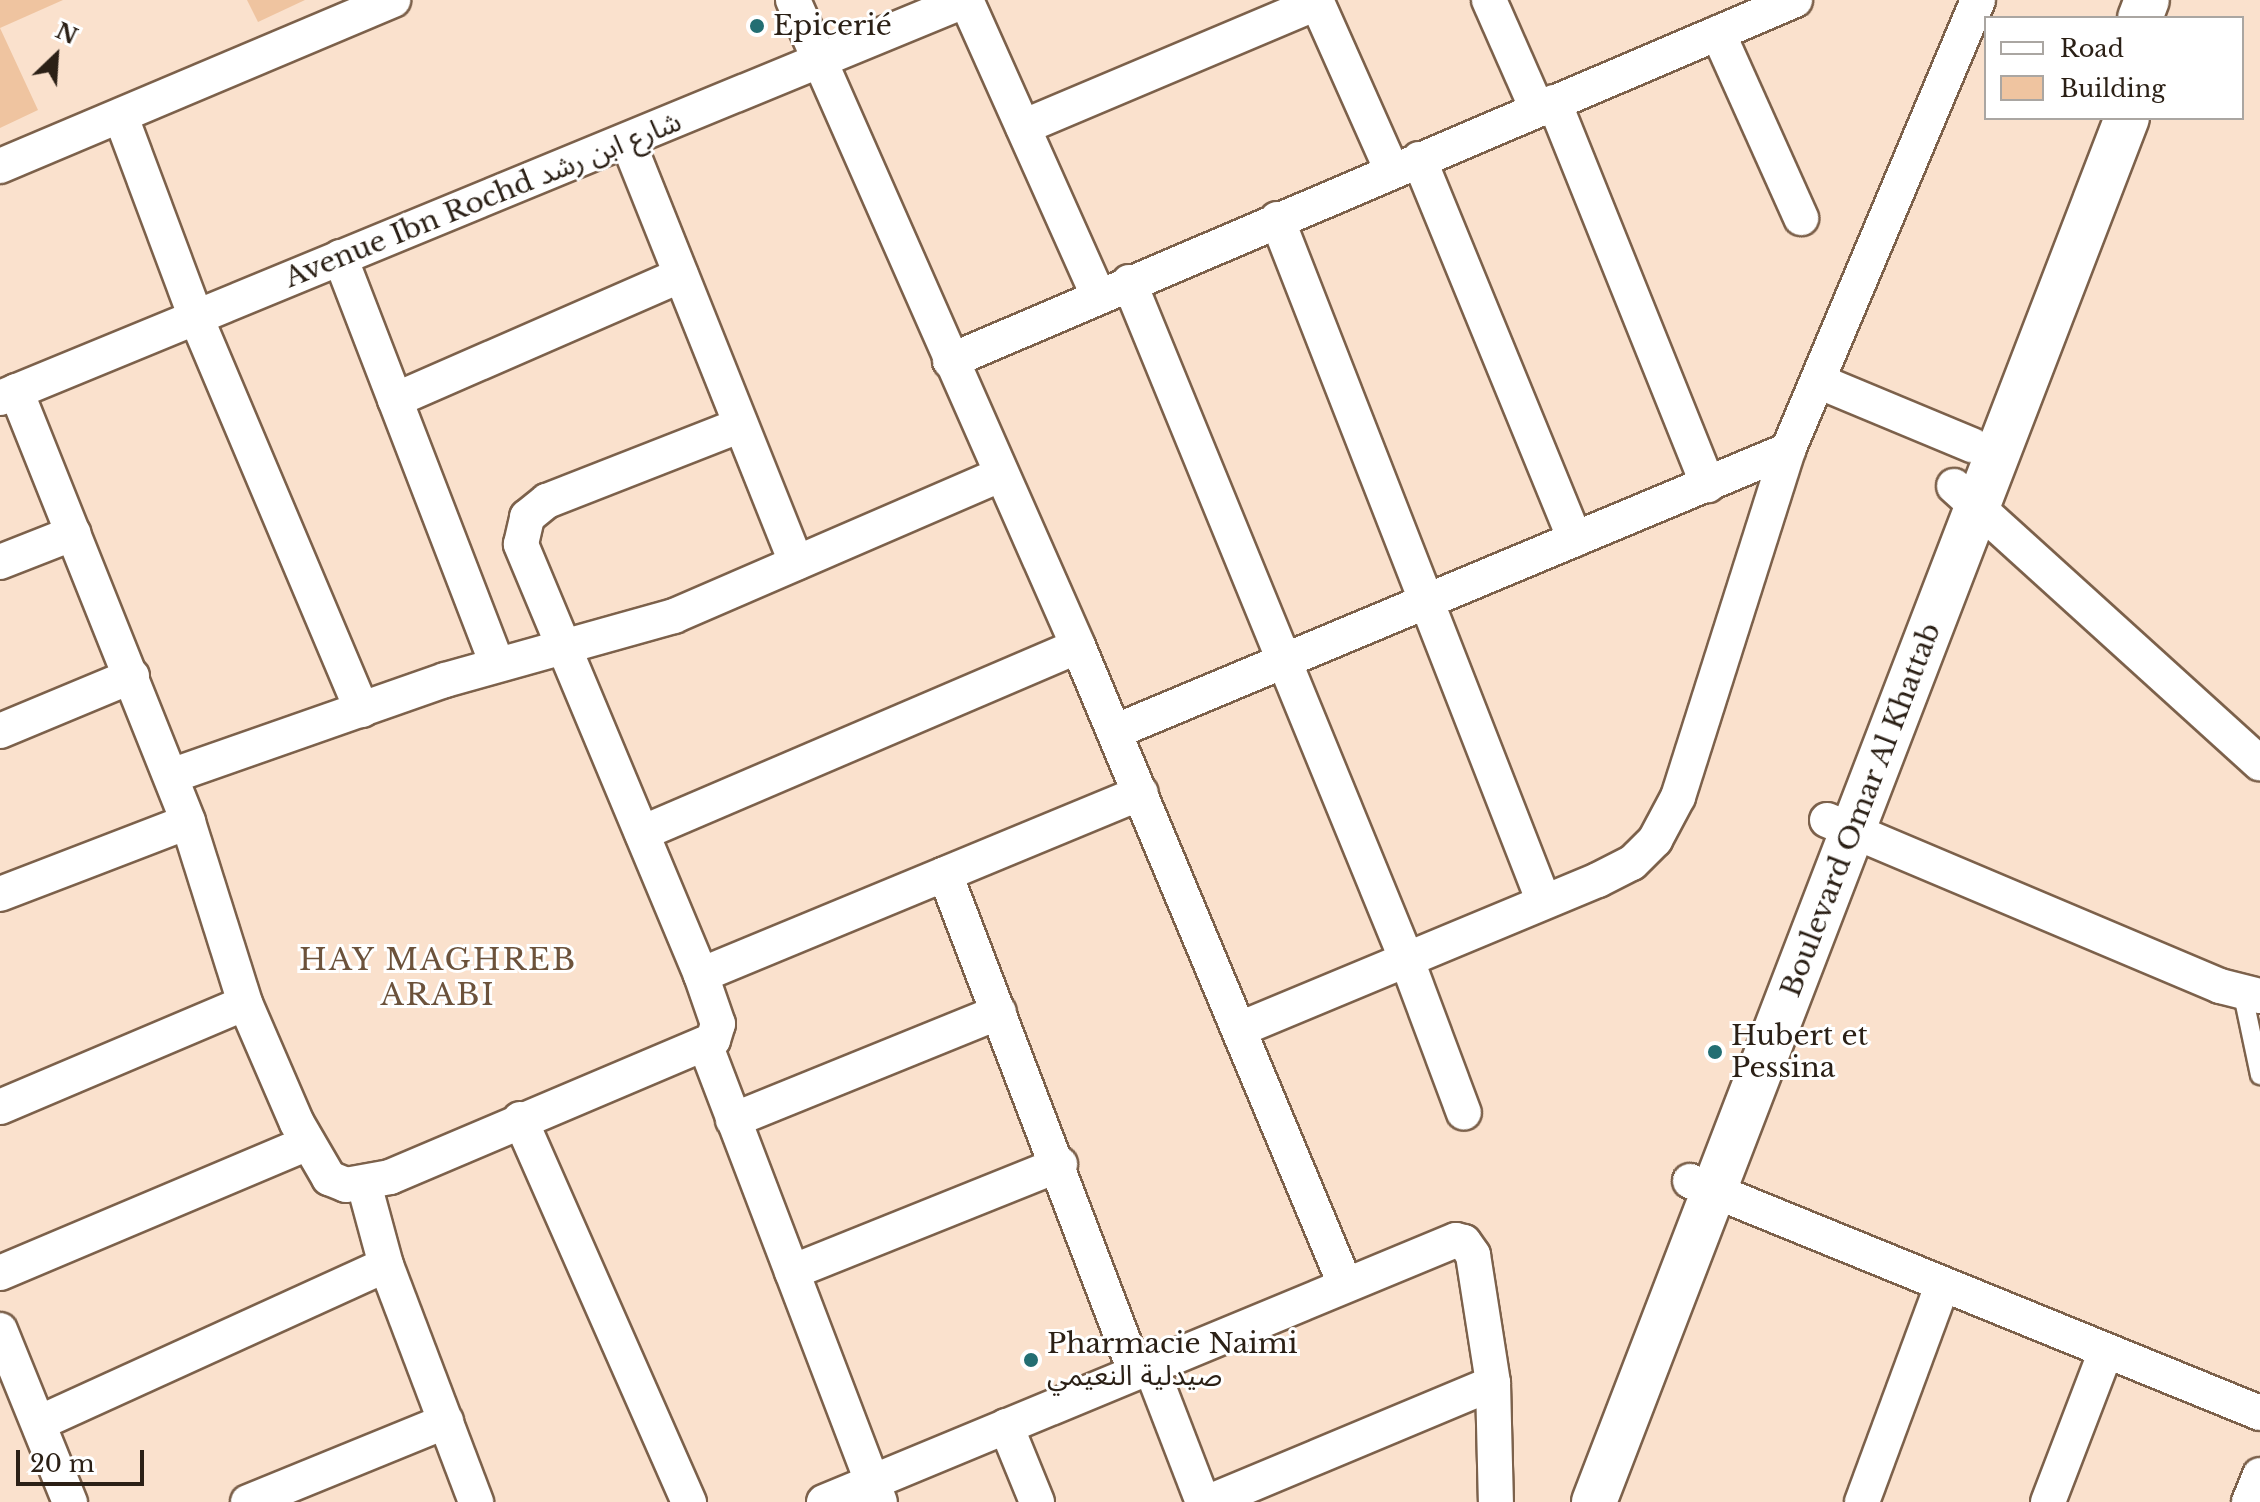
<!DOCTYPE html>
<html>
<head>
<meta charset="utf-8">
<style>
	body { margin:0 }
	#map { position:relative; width:2260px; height:1502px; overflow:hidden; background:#fae1cd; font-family:"Libre Baskerville","Noto Sans Arabic",serif }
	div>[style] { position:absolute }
	.building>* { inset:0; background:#efc4a0 }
	.roads { filter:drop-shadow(2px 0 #7c614b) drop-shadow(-2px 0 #7c614b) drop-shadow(0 2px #7c614b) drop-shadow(0 -2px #7c614b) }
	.service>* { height:18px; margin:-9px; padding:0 9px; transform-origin:9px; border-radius:9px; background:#fff }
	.minor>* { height:34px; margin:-17px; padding:0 17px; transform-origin:17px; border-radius:17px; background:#fff }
	.tertiary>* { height:44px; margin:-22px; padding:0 22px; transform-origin:22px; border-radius:22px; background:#fff }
	.dots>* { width:22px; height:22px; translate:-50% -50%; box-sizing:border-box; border:4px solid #fff; border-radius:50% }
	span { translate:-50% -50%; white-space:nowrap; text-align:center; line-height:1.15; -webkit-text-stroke:6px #fff; paint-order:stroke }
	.poi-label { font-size:28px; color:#2b2016 }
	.left { translate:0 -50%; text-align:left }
	.street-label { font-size:28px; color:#2b2016 }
	.neighbourhood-label { font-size:30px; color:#6c523b; letter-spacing:2px }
	.legend { position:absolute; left:1984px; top:16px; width:260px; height:104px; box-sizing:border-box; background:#fff; border:2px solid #aaa6a2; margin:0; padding:10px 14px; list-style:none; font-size:24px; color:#2b2016 }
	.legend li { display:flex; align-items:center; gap:16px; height:40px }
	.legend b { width:40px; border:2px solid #aaa6a2 }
	.north { position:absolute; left:16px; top:16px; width:80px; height:80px; -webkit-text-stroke:6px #fff; paint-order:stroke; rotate:25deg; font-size:22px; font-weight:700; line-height:32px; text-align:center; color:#2b2016 }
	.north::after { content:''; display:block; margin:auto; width:28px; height:36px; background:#2b2016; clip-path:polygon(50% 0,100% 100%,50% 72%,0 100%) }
	.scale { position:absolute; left:16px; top:1450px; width:128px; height:36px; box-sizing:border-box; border:4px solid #2b2016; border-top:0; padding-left:10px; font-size:24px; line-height:28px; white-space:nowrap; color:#2b2016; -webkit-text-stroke:6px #fff; paint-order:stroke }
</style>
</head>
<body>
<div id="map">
	<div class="building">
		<i style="clip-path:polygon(0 0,63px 0,0 28px,38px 110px,0 128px)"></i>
		<i style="clip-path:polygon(247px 0,305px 0,258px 22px)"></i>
	</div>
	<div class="roads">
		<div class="service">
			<i style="left:2243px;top:995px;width:82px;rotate:78deg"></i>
		</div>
		<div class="minor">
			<i style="left:793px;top:0;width:706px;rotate:66.19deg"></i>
			<i style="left:1078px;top:646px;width:692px;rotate:67.29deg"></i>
			<i style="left:966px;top:0;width:323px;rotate:65.9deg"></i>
			<i style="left:1316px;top:0;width:187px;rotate:66deg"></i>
			<i style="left:1489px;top:0;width:119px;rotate:66.2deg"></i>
			<i style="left:1718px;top:33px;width:203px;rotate:65.8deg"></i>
			<i style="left:1554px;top:102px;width:413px;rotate:68.1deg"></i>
			<i style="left:121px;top:117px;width:211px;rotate:69.5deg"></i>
			<i style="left:195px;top:315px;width:429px;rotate:67.1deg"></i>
			<i style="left:1023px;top:127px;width:319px;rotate:-22.9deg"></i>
			<i style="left:628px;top:142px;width:453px;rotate:68.2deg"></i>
			<i style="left:1419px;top:159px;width:411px;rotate:67.7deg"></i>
			<i style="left:0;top:166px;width:427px;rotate:-22.9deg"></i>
			<i style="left:1277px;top:219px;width:733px;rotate:68.65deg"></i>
			<i style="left:340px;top:257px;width:436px;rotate:68.9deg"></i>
			<i style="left:1129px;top:282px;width:731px;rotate:67.72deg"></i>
			<i style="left:1406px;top:958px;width:165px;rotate:69.5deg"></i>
			<i style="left:950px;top:361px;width:919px;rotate:-23.13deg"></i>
			<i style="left:1818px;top:381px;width:167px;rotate:22.6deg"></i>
			<i style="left:16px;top:391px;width:464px;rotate:68.2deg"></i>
			<i style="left:0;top:398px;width:1045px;rotate:-22.39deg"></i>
			<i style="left:395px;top:400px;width:312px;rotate:-23.6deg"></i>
			<i style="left:1954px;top:486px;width:413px;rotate:42.2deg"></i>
			<i style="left:0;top:562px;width:79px;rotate:-21.4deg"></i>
			<i style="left:0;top:731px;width:143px;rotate:-22.6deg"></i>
			<i style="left:1114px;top:732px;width:731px;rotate:-22.7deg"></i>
			<i style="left:171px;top:776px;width:290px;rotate:-19.3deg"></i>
			<i style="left:445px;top:680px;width:238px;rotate:-15.6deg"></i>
			<i style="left:674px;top:616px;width:355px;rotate:-23.4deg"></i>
			<i style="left:1827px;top:820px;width:427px;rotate:22.9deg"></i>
			<i style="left:2220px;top:986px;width:41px;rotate:14deg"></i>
			<i style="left:642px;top:833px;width:474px;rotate:-23.2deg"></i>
			<i style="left:945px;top:874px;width:532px;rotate:69.08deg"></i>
			<i style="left:0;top:894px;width:201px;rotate:-21deg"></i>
			<i style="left:188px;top:822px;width:190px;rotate:72.5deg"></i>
			<i style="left:245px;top:1003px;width:131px;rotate:66.6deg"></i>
			<i style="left:297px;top:1123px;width:64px;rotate:59.8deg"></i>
			<i style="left:329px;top:1178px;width:18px;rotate:22deg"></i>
			<i style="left:346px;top:1185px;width:45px;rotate:-10.3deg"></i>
			<i style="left:390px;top:1177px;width:351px;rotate:-23deg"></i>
			<i style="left:713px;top:1040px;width:17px;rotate:-73deg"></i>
			<i style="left:718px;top:1024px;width:52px;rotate:-109.1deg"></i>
			<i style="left:701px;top:975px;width:467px;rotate:-112.7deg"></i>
			<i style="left:521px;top:544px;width:28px;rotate:-77deg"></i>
			<i style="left:527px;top:517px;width:26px;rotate:-39deg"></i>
			<i style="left:547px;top:501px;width:208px;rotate:-21.4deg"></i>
			<i style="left:701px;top:975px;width:476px;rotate:-22.5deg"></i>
			<i style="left:1240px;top:1029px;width:388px;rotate:-22.6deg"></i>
			<i style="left:1598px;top:880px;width:38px;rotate:-27deg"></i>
			<i style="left:1632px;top:863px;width:33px;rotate:-45deg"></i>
			<i style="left:1655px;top:840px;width:49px;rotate:-61.9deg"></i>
			<i style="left:1678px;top:797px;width:364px;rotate:-72.4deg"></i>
			<i style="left:1788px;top:450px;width:488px;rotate:-67.1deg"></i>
			<i style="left:705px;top:1044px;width:490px;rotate:69.1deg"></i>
			<i style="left:0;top:1107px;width:266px;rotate:-23deg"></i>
			<i style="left:520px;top:1119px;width:419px;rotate:66.2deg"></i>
			<i style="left:733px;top:1120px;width:287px;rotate:-22.1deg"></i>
			<i style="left:1690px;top:1181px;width:615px;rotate:22.15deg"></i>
			<i style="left:386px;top:1265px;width:254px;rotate:69.2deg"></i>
			<i style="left:792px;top:1272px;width:289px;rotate:-21.9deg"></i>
			<i style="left:0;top:1273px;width:334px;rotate:-22.9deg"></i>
			<i style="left:0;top:1330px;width:186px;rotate:67.9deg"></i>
			<i style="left:1150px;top:1365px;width:147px;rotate:68.9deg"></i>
			<i style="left:39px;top:1423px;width:381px;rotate:-24.5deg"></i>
			<i style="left:386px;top:1265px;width:84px;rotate:-105.2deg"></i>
			<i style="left:1006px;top:1426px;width:82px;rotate:67.8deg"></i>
			<i style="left:248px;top:1502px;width:214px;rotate:-22.2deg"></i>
			<i style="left:824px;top:1502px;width:684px;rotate:-22.52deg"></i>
			<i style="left:1456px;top:1240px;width:8px;rotate:14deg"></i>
			<i style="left:1464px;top:1242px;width:16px;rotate:55deg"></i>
			<i style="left:1473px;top:1255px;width:130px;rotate:81.1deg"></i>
			<i style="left:1493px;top:1383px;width:119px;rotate:88.6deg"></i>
			<i style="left:1209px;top:1502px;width:308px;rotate:-22.7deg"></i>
			<i style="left:1862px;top:1502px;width:230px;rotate:-69.7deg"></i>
			<i style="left:2048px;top:1502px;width:162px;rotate:-69deg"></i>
			<i style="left:2249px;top:1502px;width:29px;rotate:-68deg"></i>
		</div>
		<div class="tertiary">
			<i style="left:2140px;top:18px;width:19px;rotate:-69deg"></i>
			<i style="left:1594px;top:1502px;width:1483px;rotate:-68.94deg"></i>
		</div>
	</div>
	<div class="dots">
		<i style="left:757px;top:26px;background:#236e72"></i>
		<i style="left:1715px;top:1052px;background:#236e72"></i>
		<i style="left:1031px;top:1360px;background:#236e72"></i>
	</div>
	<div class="poi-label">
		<span class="left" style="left:773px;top:26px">Epicerié</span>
		<span class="left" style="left:1731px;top:1052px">Hubert et<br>Pessina</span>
		<span class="left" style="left:1047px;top:1360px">Pharmacie Naimi<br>صيدلية النعيمي</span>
	</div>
	<div class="street-label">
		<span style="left:483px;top:200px;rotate:-22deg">Avenue Ibn Rochd شارع ابن رشد</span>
		<span style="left:1861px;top:810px;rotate:-69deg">Boulevard Omar Al Khattab</span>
	</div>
	<div class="neighbourhood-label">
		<span style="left:438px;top:977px">HAY MAGHREB<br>ARABI</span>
	</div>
	<ul class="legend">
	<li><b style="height:10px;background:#fff"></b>Road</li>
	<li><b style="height:22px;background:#efc4a0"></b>Building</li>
	</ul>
	<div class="north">N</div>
	<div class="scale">20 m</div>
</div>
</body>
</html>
